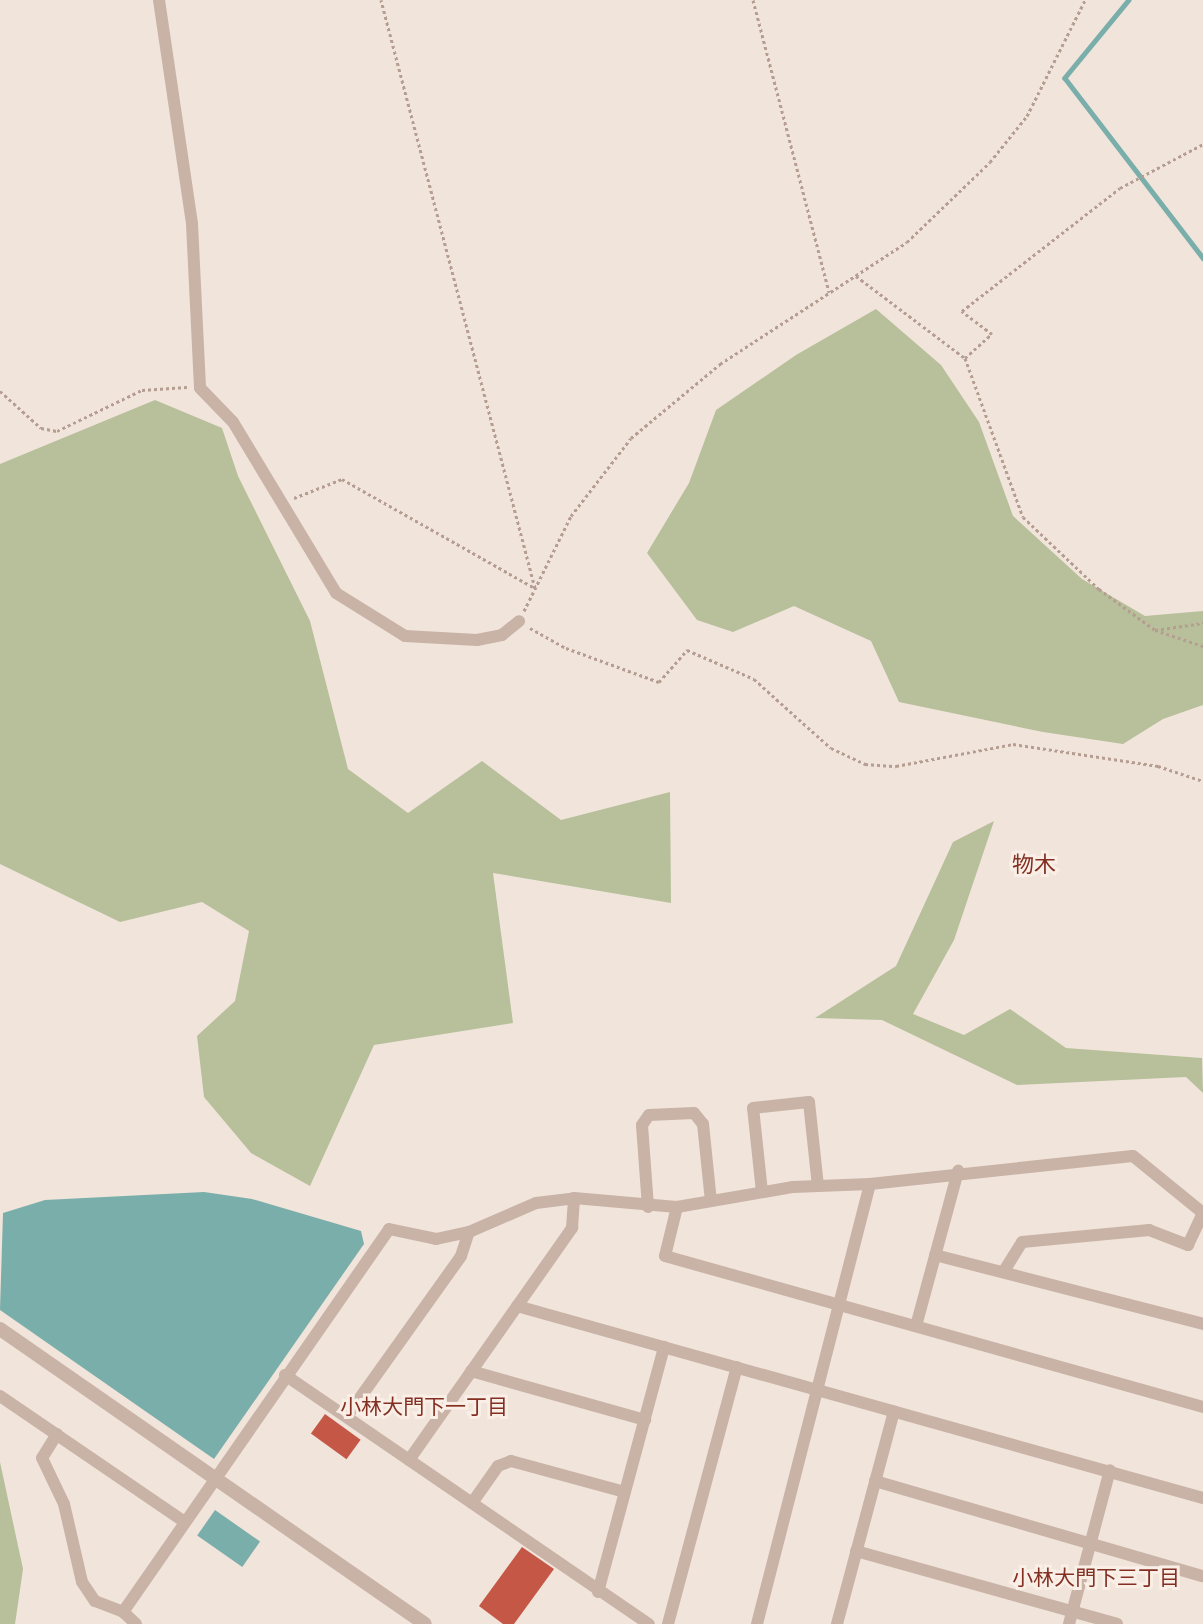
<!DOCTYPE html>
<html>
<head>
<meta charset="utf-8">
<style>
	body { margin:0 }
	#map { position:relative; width:1203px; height:1624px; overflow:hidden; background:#f1e4db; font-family:"Roboto Condensed","Noto Sans JP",sans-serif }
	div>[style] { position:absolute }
	.green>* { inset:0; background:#b7c09b }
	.water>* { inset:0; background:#7aaeaa; transform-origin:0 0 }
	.stream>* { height:4.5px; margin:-2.25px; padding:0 2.25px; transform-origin:2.25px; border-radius:2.25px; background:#7aaeaa }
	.building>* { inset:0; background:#c45746; transform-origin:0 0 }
	.path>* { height:3px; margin-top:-1.5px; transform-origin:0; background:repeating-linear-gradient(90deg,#b59d91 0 3px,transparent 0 6px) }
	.minor>* { height:12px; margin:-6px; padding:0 6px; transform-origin:6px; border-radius:6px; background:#c9b3a7 }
	.tertiary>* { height:14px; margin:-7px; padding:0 7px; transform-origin:7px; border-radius:7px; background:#c9b3a7 }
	span { translate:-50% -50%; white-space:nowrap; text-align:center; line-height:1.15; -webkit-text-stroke:6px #f9efe7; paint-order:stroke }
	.neighbourhood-label { font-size:21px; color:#832f22 }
	.quarter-label { font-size:22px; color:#832f22 }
</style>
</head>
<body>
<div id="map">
	<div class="green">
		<i style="clip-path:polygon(876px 309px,941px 365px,979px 422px,1013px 516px,1082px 579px,1145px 616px,1203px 611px,1203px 705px,1163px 719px,1123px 744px,1043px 732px,899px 702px,871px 641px,794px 606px,733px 632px,697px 620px,647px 553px,689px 483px,716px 410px,796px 355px)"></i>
		<i style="clip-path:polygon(155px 400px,222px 428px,238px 476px,310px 621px,348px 769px,408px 813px,482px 761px,561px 820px,670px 792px,671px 903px,493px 873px,513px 1023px,374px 1045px,310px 1186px,251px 1153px,204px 1097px,197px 1036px,235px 1001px,249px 931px,202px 902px,120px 922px,0 864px,0 464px)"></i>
		<i style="clip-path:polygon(994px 821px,954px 940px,913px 1014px,964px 1035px,1010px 1009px,1066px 1048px,1202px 1058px,1203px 1093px,1186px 1077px,1017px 1085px,882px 1020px,815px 1018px,896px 966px,953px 842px)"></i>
		<i style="clip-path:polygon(0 1462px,23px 1569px,15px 1624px,0 1624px)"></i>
	</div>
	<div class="water">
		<i style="clip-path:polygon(204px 1192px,252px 1199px,361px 1231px,364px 1244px,214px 1459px,0 1310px,3px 1213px,45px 1200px)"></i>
		<i style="left:215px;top:1510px;width:55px;height:31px;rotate:35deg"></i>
	</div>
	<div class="stream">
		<i style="left:1129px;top:0;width:101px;rotate:129.4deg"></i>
		<i style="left:1065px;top:78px;width:227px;rotate:52.5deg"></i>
	</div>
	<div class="building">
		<i style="left:325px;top:1414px;width:44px;height:24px;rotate:36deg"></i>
		<i style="clip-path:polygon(522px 1547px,554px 1569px,514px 1624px,503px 1624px,479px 1606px)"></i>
	</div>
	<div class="path">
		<i style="left:753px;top:0;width:302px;rotate:75.4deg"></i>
		<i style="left:856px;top:276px;width:136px;rotate:37deg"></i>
		<i style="left:965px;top:358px;width:169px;rotate:70deg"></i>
		<i style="left:1023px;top:517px;width:105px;rotate:43.5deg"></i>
		<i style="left:1099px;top:589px;width:69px;rotate:36.2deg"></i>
		<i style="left:1155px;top:630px;width:51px;rotate:18.4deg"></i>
		<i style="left:965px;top:358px;width:36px;rotate:-42deg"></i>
		<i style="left:992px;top:334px;width:38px;rotate:-143deg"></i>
		<i style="left:962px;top:311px;width:200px;rotate:-37.9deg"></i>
		<i style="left:1120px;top:188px;width:94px;rotate:-27.9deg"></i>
		<i style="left:0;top:391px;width:55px;rotate:42.1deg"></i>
		<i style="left:41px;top:428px;width:16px;rotate:11deg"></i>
		<i style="left:57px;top:431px;width:94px;rotate:-25.8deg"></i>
		<i style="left:142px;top:390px;width:45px;rotate:-3.8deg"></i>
		<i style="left:294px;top:498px;width:52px;rotate:-21.6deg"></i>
		<i style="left:342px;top:479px;width:222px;rotate:29.5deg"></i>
		<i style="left:535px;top:588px;width:608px;rotate:-104.68deg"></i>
		<i style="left:524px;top:611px;width:106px;rotate:-63.7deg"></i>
		<i style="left:571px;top:516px;width:98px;rotate:-52.4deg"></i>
		<i style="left:631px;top:438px;width:116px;rotate:-39.7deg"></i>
		<i style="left:720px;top:364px;width:223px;rotate:-33.1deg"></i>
		<i style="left:907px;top:242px;width:115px;rotate:-43.9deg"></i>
		<i style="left:990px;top:162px;width:59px;rotate:-51.2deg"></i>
		<i style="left:1027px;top:116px;width:130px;rotate:-63.4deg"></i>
		<i style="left:530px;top:628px;width:41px;rotate:29.1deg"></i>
		<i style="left:566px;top:648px;width:99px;rotate:20.1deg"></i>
		<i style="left:659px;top:682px;width:43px;rotate:-48.8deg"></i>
		<i style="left:687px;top:650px;width:73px;rotate:23.4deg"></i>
		<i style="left:754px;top:679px;width:103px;rotate:41.9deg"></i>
		<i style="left:831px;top:748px;width:38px;rotate:25deg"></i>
		<i style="left:865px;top:764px;width:31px;rotate:4deg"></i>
		<i style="left:896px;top:766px;width:119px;rotate:-10.6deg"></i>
		<i style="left:1013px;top:744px;width:147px;rotate:8.6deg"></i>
		<i style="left:1158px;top:766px;width:47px;rotate:18.4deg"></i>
		<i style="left:1155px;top:630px;width:49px;rotate:-8.3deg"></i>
	</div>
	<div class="minor">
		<i style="left:159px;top:0;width:226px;rotate:81.6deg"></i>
		<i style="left:192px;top:224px;width:164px;rotate:87.2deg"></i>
		<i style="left:200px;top:388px;width:47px;rotate:45.9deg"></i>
		<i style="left:233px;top:422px;width:200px;rotate:58.9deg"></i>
		<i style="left:336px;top:593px;width:81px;rotate:31.9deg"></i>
		<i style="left:405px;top:636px;width:72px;rotate:3.2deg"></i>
		<i style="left:477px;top:640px;width:25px;rotate:-11deg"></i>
		<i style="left:502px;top:635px;width:22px;rotate:-39deg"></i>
		<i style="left:762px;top:1192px;width:84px;rotate:-96.1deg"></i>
		<i style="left:753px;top:1108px;width:56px;rotate:-6.1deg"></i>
		<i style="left:809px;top:1102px;width:84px;rotate:83.9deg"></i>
		<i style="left:648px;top:1207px;width:82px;rotate:-94.2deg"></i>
		<i style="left:642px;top:1125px;width:12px;rotate:-55deg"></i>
		<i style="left:649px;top:1115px;width:45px;rotate:-2.5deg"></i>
		<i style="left:694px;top:1113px;width:14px;rotate:51deg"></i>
		<i style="left:703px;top:1124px;width:77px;rotate:84.1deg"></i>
		<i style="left:677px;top:1207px;width:50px;rotate:103.8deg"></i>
		<i style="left:665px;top:1256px;width:559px;rotate:15.68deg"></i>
		<i style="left:935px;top:1255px;width:277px;rotate:14.4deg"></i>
		<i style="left:1004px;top:1271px;width:34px;rotate:-58deg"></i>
		<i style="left:1022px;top:1242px;width:128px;rotate:-5.4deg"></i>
		<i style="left:1149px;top:1230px;width:42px;rotate:21deg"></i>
		<i style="left:1188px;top:1245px;width:35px;rotate:-65deg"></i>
		<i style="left:517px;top:1306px;width:712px;rotate:15.64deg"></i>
		<i style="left:916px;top:1326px;width:161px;rotate:-74.8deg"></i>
		<i style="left:471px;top:1371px;width:181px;rotate:15.7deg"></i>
		<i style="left:285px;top:1375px;width:441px;rotate:34.4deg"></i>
		<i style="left:0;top:1396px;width:224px;rotate:34.3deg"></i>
		<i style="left:347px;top:1416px;width:196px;rotate:-54.5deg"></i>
		<i style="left:461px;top:1256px;width:25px;rotate:-72deg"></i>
		<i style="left:57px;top:1434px;width:28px;rotate:122deg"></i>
		<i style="left:42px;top:1458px;width:51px;rotate:64.4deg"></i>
		<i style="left:64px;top:1504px;width:80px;rotate:77deg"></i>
		<i style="left:82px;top:1582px;width:23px;rotate:56deg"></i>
		<i style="left:95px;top:1601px;width:30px;rotate:21deg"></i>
		<i style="left:409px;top:1460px;width:284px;rotate:-54.9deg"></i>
		<i style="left:572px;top:1228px;width:30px;rotate:-86deg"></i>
		<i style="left:875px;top:1481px;width:341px;rotate:16.2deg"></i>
		<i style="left:472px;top:1503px;width:45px;rotate:-54.9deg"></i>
		<i style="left:498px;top:1466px;width:14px;rotate:-21deg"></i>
		<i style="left:511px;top:1461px;width:118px;rotate:15.2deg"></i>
		<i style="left:856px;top:1551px;width:271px;rotate:15.6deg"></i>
		<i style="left:598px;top:1592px;width:254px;rotate:-74.9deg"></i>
		<i style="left:136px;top:1624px;width:18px;rotate:-137deg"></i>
		<i style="left:123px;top:1612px;width:466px;rotate:-55.2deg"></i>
		<i style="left:389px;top:1229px;width:48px;rotate:12deg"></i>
		<i style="left:436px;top:1239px;width:34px;rotate:-12deg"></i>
		<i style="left:469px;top:1232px;width:73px;rotate:-23.4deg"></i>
		<i style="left:536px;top:1203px;width:38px;rotate:-7deg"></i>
		<i style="left:574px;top:1198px;width:103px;rotate:5deg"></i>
		<i style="left:677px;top:1207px;width:118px;rotate:-9.8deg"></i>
		<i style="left:793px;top:1187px;width:77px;rotate:-2.2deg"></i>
		<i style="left:870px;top:1184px;width:264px;rotate:-6.1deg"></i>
		<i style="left:1133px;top:1156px;width:90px;rotate:39.2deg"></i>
		<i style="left:668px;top:1624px;width:266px;rotate:-75deg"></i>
		<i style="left:757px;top:1624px;width:454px;rotate:-75.6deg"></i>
		<i style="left:837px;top:1624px;width:220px;rotate:-75deg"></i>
		<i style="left:1069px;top:1624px;width:159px;rotate:-75.1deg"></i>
	</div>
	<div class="tertiary">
		<i style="left:0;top:1329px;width:517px;rotate:34.77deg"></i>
	</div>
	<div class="neighbourhood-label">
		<span style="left:424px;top:1407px">小林大門下一丁目</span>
		<span style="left:1096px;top:1578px">小林大門下三丁目</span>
	</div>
	<div class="quarter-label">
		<span style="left:1034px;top:865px">物木</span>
	</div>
</div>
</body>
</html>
